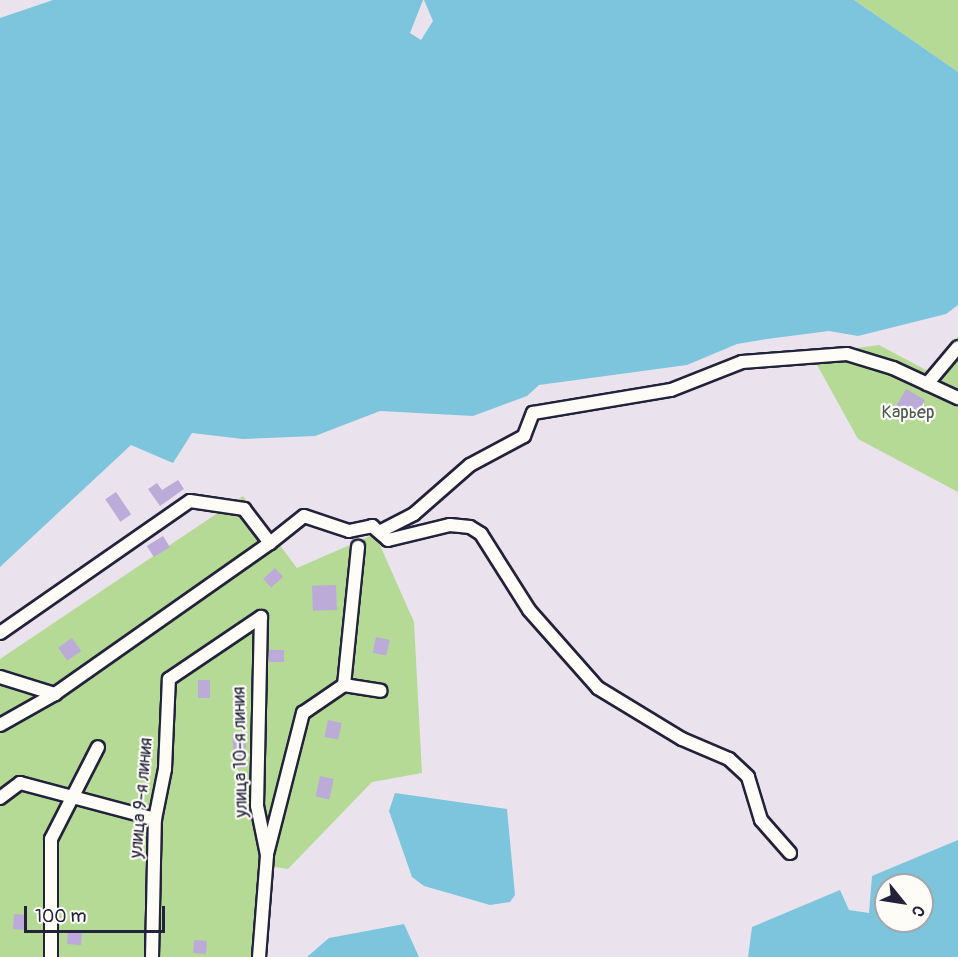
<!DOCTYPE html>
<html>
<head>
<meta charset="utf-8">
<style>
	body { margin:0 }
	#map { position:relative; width:958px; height:957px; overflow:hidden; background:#eae3ee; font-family:Pangolin,sans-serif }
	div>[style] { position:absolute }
	.green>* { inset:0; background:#b5da95 }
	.water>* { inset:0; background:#7cc5dd }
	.building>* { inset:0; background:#bcaad9; transform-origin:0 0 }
	.roads { filter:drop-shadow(2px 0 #22223b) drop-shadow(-2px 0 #22223b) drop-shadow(0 2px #22223b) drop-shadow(0 -2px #22223b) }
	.minor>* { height:12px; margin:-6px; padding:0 6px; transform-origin:6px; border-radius:6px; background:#fdfcf7 }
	span { translate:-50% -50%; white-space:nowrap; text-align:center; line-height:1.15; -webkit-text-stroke:4.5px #fdfcf7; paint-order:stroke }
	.park-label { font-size:18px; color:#4e5956 }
	.street-label { font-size:18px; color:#22223b }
	.north { position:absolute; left:874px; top:873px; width:60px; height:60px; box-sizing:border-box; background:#fdfcf7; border:2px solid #a5a5ac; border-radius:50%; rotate:120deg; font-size:16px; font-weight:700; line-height:24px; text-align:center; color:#22223b }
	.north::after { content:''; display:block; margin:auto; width:21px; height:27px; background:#22223b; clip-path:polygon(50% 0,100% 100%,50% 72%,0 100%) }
	.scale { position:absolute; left:24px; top:906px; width:141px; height:27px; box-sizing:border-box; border:3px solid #22223b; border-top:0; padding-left:8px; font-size:18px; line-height:21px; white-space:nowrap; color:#22223b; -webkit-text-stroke:4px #fdfcf7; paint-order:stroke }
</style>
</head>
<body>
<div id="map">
	<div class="green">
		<i style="clip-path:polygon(854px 0,958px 0,958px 72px,884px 21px)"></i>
		<i style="clip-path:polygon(958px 336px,958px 492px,858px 439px,811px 354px,879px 345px,928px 371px)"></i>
		<i style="clip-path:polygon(243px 496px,297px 568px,375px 534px,414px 622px,422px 773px,372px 782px,288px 869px,275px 867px,257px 908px,256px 957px,0 957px,0 659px)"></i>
	</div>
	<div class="water">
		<i style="clip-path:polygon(53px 0,423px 0,410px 33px,421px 40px,433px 21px,424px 0,854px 0,958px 72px,958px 305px,946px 314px,858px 336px,829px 331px,767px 339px,737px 344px,687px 365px,539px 385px,527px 396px,473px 416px,380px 411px,315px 436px,243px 439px,192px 433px,173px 463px,131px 445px,0 567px,0 18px)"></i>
		<i style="clip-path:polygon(395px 793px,507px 809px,515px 895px,510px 902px,490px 905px,424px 886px,412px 877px,389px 811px)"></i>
		<i style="clip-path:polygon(evenodd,958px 840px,958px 957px,748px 957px,752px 927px,840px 890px,849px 910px,869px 913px,872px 876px,958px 840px,886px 885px,922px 885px,922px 921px,886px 921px,886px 885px)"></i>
		<i style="clip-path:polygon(404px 924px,419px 957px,307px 957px,329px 938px)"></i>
	</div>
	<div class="building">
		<i style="left:906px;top:389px;width:22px;height:23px;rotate:30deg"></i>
		<i style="clip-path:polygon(178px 480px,184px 489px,160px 506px,148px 489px,157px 483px,162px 490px)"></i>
		<i style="left:116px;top:492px;width:27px;height:13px;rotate:56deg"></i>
		<i style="left:163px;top:536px;width:13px;height:19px;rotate:58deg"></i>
		<i style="left:275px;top:568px;width:12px;height:16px;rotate:48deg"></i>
		<i style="left:336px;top:585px;width:25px;height:24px;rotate:88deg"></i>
		<i style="left:376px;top:637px;width:14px;height:16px;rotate:12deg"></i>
		<i style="left:72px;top:638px;width:16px;height:17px;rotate:55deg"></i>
		<i style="left:269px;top:650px;width:15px;height:12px"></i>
		<i style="left:198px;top:680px;width:12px;height:18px"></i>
		<i style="left:328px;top:720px;width:14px;height:17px;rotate:12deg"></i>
		<i style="clip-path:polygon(246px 733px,245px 768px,235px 768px,232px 734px)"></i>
		<i style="left:320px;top:776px;width:14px;height:21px;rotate:12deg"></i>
		<i style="left:14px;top:914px;width:13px;height:15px;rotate:4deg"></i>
		<i style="left:68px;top:930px;width:14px;height:14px;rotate:4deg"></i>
		<i style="left:194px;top:940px;width:13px;height:13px;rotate:4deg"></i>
	</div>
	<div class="roads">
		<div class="minor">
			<i style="left:927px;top:384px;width:48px;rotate:-50deg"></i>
			<i style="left:381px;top:531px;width:37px;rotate:-27deg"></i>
			<i style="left:414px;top:514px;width:74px;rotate:-41.2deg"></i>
			<i style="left:470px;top:465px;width:61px;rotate:-28.2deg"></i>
			<i style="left:524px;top:436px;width:25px;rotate:-69deg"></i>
			<i style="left:533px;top:413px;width:140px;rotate:-9.5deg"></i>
			<i style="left:671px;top:390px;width:76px;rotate:-21.5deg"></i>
			<i style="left:742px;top:362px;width:105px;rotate:-4.4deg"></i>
			<i style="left:847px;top:354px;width:48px;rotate:16.9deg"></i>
			<i style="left:893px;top:368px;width:72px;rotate:24.8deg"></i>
			<i style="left:0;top:633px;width:231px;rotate:-34.8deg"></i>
			<i style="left:190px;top:501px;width:55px;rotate:8.4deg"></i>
			<i style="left:244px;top:509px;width:43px;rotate:52.6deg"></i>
			<i style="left:270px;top:543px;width:43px;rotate:-38.5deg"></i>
			<i style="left:304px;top:516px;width:47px;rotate:18.4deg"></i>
			<i style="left:349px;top:531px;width:24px;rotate:-12deg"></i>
			<i style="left:372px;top:526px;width:21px;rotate:41deg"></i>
			<i style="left:388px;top:540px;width:64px;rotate:-13.6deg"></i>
			<i style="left:450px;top:525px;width:20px;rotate:6deg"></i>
			<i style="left:470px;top:527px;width:13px;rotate:32deg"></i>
			<i style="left:481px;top:534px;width:90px;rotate:57.7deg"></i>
			<i style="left:529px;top:610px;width:104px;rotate:48.5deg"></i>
			<i style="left:598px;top:688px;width:98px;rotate:31.3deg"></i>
			<i style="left:682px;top:739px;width:51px;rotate:23.1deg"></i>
			<i style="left:729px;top:759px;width:26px;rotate:43deg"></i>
			<i style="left:748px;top:777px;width:45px;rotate:73.2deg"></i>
			<i style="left:761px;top:820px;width:44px;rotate:48.7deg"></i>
			<i style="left:0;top:677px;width:58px;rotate:17.2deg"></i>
			<i style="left:344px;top:685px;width:139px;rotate:-84.2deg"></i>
			<i style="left:0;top:725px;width:63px;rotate:-29.4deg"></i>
			<i style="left:55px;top:694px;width:263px;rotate:-35.1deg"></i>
			<i style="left:0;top:798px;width:25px;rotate:-37deg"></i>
			<i style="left:20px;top:783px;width:140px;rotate:14.9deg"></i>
			<i style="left:267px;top:854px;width:146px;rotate:-75.7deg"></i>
			<i style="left:303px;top:713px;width:50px;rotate:-34.3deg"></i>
			<i style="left:344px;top:685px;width:37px;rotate:9deg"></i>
			<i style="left:51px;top:957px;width:118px;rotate:-90deg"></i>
			<i style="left:51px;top:839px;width:103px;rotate:-62.9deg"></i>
			<i style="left:152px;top:957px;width:138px;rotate:-88.8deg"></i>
			<i style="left:155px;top:819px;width:51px;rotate:-78.7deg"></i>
			<i style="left:165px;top:769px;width:90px;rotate:-87.5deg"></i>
			<i style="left:169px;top:679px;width:111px;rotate:-34deg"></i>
			<i style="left:259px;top:957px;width:102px;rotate:-85.5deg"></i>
			<i style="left:267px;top:855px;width:50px;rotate:-101.5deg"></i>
			<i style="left:257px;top:806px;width:189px;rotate:-88.8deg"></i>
		</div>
	</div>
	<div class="park-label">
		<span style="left:908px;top:413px">Карьер</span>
	</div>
	<div class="street-label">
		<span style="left:241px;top:752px;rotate:-91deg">улица 10-я линия</span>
		<span style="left:142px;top:798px;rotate:-85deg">улица 9-я линия</span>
	</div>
	<div class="north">С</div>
	<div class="scale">100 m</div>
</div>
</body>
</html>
